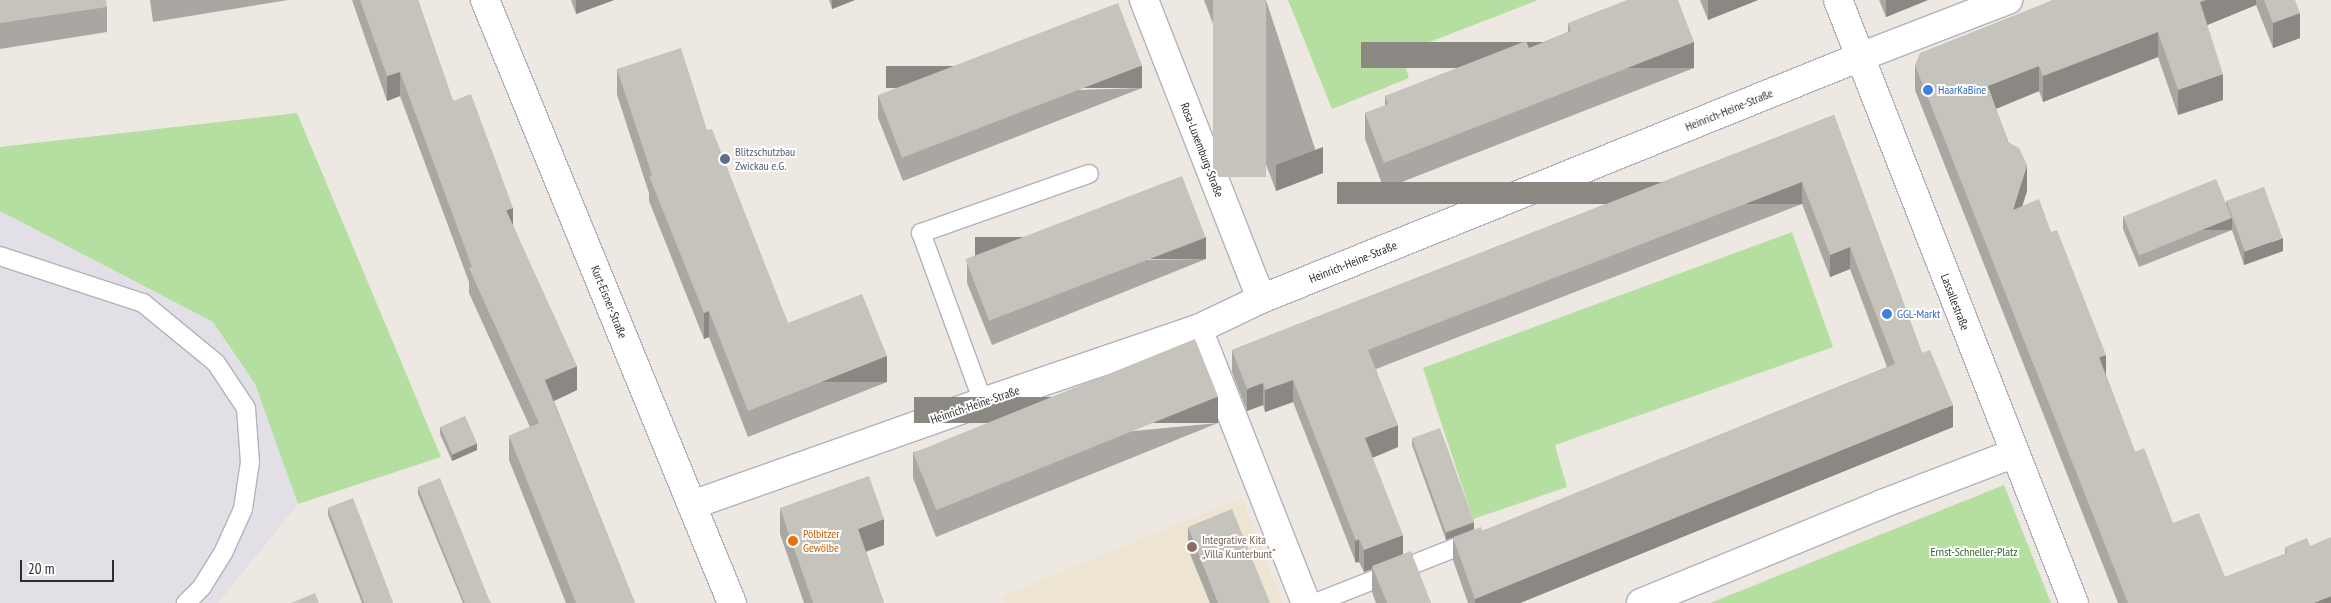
<!DOCTYPE html>
<html>
<head>
<meta charset="utf-8">
<style>
	body { margin:0 }
	#map { position:relative; width:2331px; height:603px; overflow:hidden; background:#ede8e1; font-family:"PT Sans Narrow",sans-serif }
	div>[style] { position:absolute }
	.industrial>* { inset:0; background:#e2e0e6 }
	.education>* { inset:0; background:#ede5d2 }
	.green>* { inset:0; background:#b5dfa1 }
	.roads { filter:drop-shadow(1px 0 #b1b2bc) drop-shadow(-1px 0 #b1b2bc) drop-shadow(0 1px #b1b2bc) drop-shadow(0 -1px #b1b2bc) }
	.service>* { height:18px; margin:-9px; padding:0 9px; transform-origin:9px; border-radius:9px; background:#fff }
	.minor>* { height:28px; margin:-14px; padding:0 14px; transform-origin:14px; border-radius:14px; background:#fff }
	.wall>* { inset:0; background:#aaa7a2 }
	.shaded-wall>* { inset:0; background:#8b8884; transform-origin:0 0 }
	.building>* { inset:0; background:#c6c2bc; transform-origin:0 0 }
	.dots>* { width:14px; height:14px; translate:-50% -50%; box-sizing:border-box; border:2px solid #fff; border-radius:50% }
	span { translate:-50% -50%; white-space:nowrap; text-align:center; line-height:1.15; -webkit-text-stroke:4px #fff; paint-order:stroke }
	.shop-label { font-size:12px; color:#366cbe }
	.left { translate:0 -50%; text-align:left }
	.street-label { font-size:12px; color:#2d2d2d }
	.service-label { font-size:12px; color:#4e5e75 }
	.food-label { font-size:12px; color:#c56008 }
	.education-label { font-size:12px; color:#785e54 }
	.park-label { font-size:12px; color:#2d6620 }
	.scale { position:absolute; left:20px; top:560px; width:94px; height:22px; box-sizing:border-box; border:2px solid #2d2d2d; border-top:0; padding-left:6px; font-size:15px; line-height:18px; white-space:nowrap; color:#2d2d2d; -webkit-text-stroke:4px #fff; paint-order:stroke }
</style>
</head>
<body>
<div id="map">
	<div class="industrial">
		<i style="clip-path:polygon(0 211px,213px 322px,255px 384px,298px 504px,218px 603px,0 603px)"></i>
	</div>
	<div class="education">
		<i style="clip-path:polygon(1242px 498px,1282px 603px,1005px 603px,1002px 596px)"></i>
	</div>
	<div class="green">
		<i style="clip-path:polygon(1288px 0,1538px 0,1401px 53px,1409px 78px,1332px 109px)"></i>
		<i style="clip-path:polygon(297px 113px,441px 457px,298px 504px,255px 384px,213px 322px,0 211px,0 147px)"></i>
		<i style="clip-path:polygon(1792px 232px,1833px 347px,1555px 445px,1567px 487px,1473px 519px,1423px 368px)"></i>
		<i style="clip-path:polygon(2004px 485px,2051px 603px,1710px 603px)"></i>
	</div>
	<div class="roads">
		<div class="service">
			<i style="left:0;top:256px;width:151px;rotate:18.2deg"></i>
			<i style="left:143px;top:303px;width:94px;rotate:39.4deg"></i>
			<i style="left:216px;top:363px;width:54px;rotate:56.3deg"></i>
			<i style="left:246px;top:408px;width:54px;rotate:85.8deg"></i>
			<i style="left:250px;top:462px;width:48px;rotate:98.5deg"></i>
			<i style="left:243px;top:509px;width:48px;rotate:114.4deg"></i>
			<i style="left:223px;top:553px;width:40px;rotate:122deg"></i>
			<i style="left:202px;top:587px;width:23px;rotate:135deg"></i>
			<i style="left:983px;top:402px;width:180px;rotate:-110.1deg"></i>
			<i style="left:921px;top:233px;width:178px;rotate:-19.4deg"></i>
			<i style="left:1315px;top:603px;width:172px;rotate:-21.5deg"></i>
		</div>
		<div class="minor">
			<i style="left:485px;top:0;width:652px;rotate:67.73deg"></i>
			<i style="left:1144px;top:0;width:321px;rotate:68.6deg"></i>
			<i style="left:1838px;top:0;width:648px;rotate:68.63deg"></i>
			<i style="left:1198px;top:329px;width:295px;rotate:68.5deg"></i>
			<i style="left:692px;top:505px;width:309px;rotate:-19.5deg"></i>
			<i style="left:983px;top:402px;width:227px;rotate:-18.8deg"></i>
			<i style="left:1198px;top:329px;width:70px;rotate:-25.5deg"></i>
			<i style="left:1261px;top:299px;width:646px;rotate:-22deg"></i>
			<i style="left:1860px;top:57px;width:159px;rotate:-21.1deg"></i>
			<i style="left:1641px;top:603px;width:261px;rotate:-22.3deg"></i>
			<i style="left:1882px;top:504px;width:142px;rotate:-21deg"></i>
		</div>
	</div>
	<div class="wall">
		<i style="clip-path:polygon(0 0,107px 7px,107px 32px,0 49px)"></i>
		<i style="clip-path:polygon(150px 0,288px 0,153px 22px)"></i>
		<i style="clip-path:polygon(352px 0,418px 0,453px 101px,513px 225px,577px 390px,554px 401px,635px 603px,566px 603px,509px 460px,509px 436px,530px 427px,469px 293px,469px 282px,400px 96px,387px 101px)"></i>
		<i style="clip-path:polygon(571px 0,614px 0,576px 14px)"></i>
		<i style="clip-path:polygon(829px 0,855px 0,832px 9px)"></i>
		<i style="clip-path:polygon(1204px 0,1266px 0,1323px 173px,1276px 191px)"></i>
		<i style="clip-path:polygon(1700px 0,1758px 0,1708px 20px)"></i>
		<i style="clip-path:polygon(1879px 0,1928px 0,1886px 17px)"></i>
		<i style="clip-path:polygon(2053px 0,2295px 0,2300px 38px,2273px 48px,2256px 5px,2207px 25px,2223px 100px,2178px 115px,2158px 57px,2043px 102px,2039px 91px,1996px 109px,2027px 191px,2022px 206px,2106px 375px,2135px 452px,2173px 523px,2225px 577px,2285px 554px,2285px 547px,2331px 603px,2118px 603px,1915px 90px,1915px 65px)"></i>
		<i style="clip-path:polygon(1568px 23px,1694px 68px,1384px 189px,1365px 139px,1365px 113px,1385px 106px,1385px 96px,1529px 48px,1568px 32px)"></i>
		<i style="clip-path:polygon(617px 69px,707px 130px,788px 323px,887px 382px,748px 437px,709px 337px,704px 339px,649px 201px,649px 193px,617px 95px)"></i>
		<i style="clip-path:polygon(1142px 88px,903px 181px,878px 118px,878px 96px)"></i>
		<i style="clip-path:polygon(1834px 115px,1922px 353px,1953px 427px,1520px 603px,1468px 603px,1453px 560px,1453px 538px,1482px 531px,1887px 367px,1850px 269px,1830px 277px,1802px 204px,1376px 369px,1398px 447px,1372px 458px,1403px 554px,1431px 603px,1376px 603px,1372px 592px,1372px 569px,1364px 572px,1359px 562px,1356px 563px,1293px 402px,1265px 412px,1263px 405px,1247px 411px,1232px 372px,1232px 350px)"></i>
		<i style="clip-path:polygon(2226px 201px,2283px 251px,2244px 265px,2232px 230px,2139px 267px,2123px 229px,2123px 217px,2226px 204px)"></i>
		<i style="clip-path:polygon(1206px 259px,992px 345px,967px 283px,967px 262px)"></i>
		<i style="clip-path:polygon(1218px 423px,936px 537px,913px 478px,913px 452px)"></i>
		<i style="clip-path:polygon(440px 427px,477px 450px,452px 461px,440px 434px)"></i>
		<i style="clip-path:polygon(1412px 438px,1474px 529px,1446px 540px,1412px 445px)"></i>
		<i style="clip-path:polygon(418px 487px,491px 603px,463px 603px,418px 494px)"></i>
		<i style="clip-path:polygon(328px 508px,393px 603px,362px 603px,328px 515px)"></i>
		<i style="clip-path:polygon(780px 508px,884px 545px,866px 552px,884px 603px,804px 603px,780px 534px)"></i>
		<i style="clip-path:polygon(1188px 527px,1270px 603px,1210px 603px,1188px 549px)"></i>
	</div>
	<div class="shaded-wall">
		<i style="clip-path:polygon(576px 0,614px 0,576px 14px)"></i>
		<i style="clip-path:polygon(832px 0,855px 0,832px 9px)"></i>
		<i style="clip-path:polygon(1708px 0,1758px 0,1708px 20px)"></i>
		<i style="clip-path:polygon(1886px 0,1928px 0,1886px 17px)"></i>
		<i style="clip-path:polygon(2206px 0,2256px 0,2256px 5px,2200px 28px,2200px 2px)"></i>
		<i style="clip-path:polygon(2300px 13px,2300px 38px,2273px 48px,2273px 23px)"></i>
		<i style="clip-path:polygon(2158px 32px,2158px 57px,2043px 102px,2043px 76px)"></i>
		<i style="left:1694px;top:42px;width:26px;height:333px;rotate:90deg"></i>
		<i style="left:1142px;top:66px;width:22px;height:256px;rotate:90deg"></i>
		<i style="clip-path:polygon(2039px 66px,2039px 91px,1988px 112px,1988px 86px)"></i>
		<i style="clip-path:polygon(400px 72px,400px 96px,387px 101px,387px 76px)"></i>
		<i style="clip-path:polygon(2223px 74px,2223px 100px,2178px 115px,2178px 90px)"></i>
		<i style="clip-path:polygon(1323px 147px,1323px 173px,1276px 191px,1276px 165px)"></i>
		<i style="clip-path:polygon(2027px 165px,2027px 191px,2013px 235px,2013px 210px)"></i>
		<i style="left:1802px;top:182px;width:22px;height:465px;rotate:90deg"></i>
		<i style="clip-path:polygon(513px 208px,513px 232px,506px 210px)"></i>
		<i style="left:2232px;top:218px;width:12px;height:100px;rotate:90deg"></i>
		<i style="left:1206px;top:237px;width:22px;height:231px;rotate:90deg"></i>
		<i style="clip-path:polygon(2283px 238px,2283px 251px,2244px 265px,2244px 252px)"></i>
		<i style="clip-path:polygon(1850px 247px,1850px 269px,1830px 277px,1830px 255px)"></i>
		<i style="clip-path:polygon(709px 311px,709px 337px,704px 339px,704px 313px)"></i>
		<i style="clip-path:polygon(2106px 355px,2106px 380px,2099px 357px)"></i>
		<i style="left:887px;top:356px;width:26px;height:149px;rotate:90deg"></i>
		<i style="clip-path:polygon(577px 366px,577px 390px,545px 405px,545px 380px)"></i>
		<i style="clip-path:polygon(1293px 380px,1293px 402px,1265px 412px,1265px 390px)"></i>
		<i style="clip-path:polygon(1263px 383px,1263px 405px,1247px 411px,1247px 389px)"></i>
		<i style="left:1218px;top:397px;width:26px;height:304px;rotate:90deg"></i>
		<i style="clip-path:polygon(1953px 405px,1953px 427px,1520px 603px,1475px 603px,1475px 599px)"></i>
		<i style="clip-path:polygon(1398px 425px,1398px 447px,1365px 461px,1365px 438px)"></i>
		<i style="clip-path:polygon(477px 443px,477px 450px,452px 461px,452px 454px)"></i>
		<i style="clip-path:polygon(884px 519px,884px 545px,858px 554px,858px 529px)"></i>
		<i style="clip-path:polygon(1474px 522px,1474px 529px,1446px 540px,1446px 533px)"></i>
		<i style="clip-path:polygon(1403px 535px,1403px 557px,1372px 566px,1372px 569px,1364px 572px,1364px 550px)"></i>
		<i style="left:1359px;top:539px;width:23px;height:4px;rotate:90deg"></i>
		<i style="clip-path:polygon(2331px 596px,2331px 603px,2314px 603px)"></i>
	</div>
	<div class="building">
		<i style="clip-path:polygon(0 0,106px 0,107px 7px,0 23px)"></i>
		<i style="clip-path:polygon(360px 0,418px 0,453px 101px,471px 94px,513px 208px,506px 210px,577px 366px,545px 380px,635px 603px,576px 603px,509px 436px,539px 423px,469px 268px,472px 267px,400px 72px,387px 76px)"></i>
		<i style="left:1213px;top:0;width:53px;height:177px"></i>
		<i style="clip-path:polygon(1627px 0,1678px 0,1694px 42px,1384px 163px,1365px 113px,1388px 104px,1385px 96px,1526px 41px,1529px 48px,1571px 31px,1568px 23px)"></i>
		<i style="clip-path:polygon(2053px 0,2206px 0,2200px 2px,2223px 74px,2178px 90px,2158px 32px,2043px 76px,2039px 66px,1988px 86px,2008px 142px,2019px 148px,2027px 165px,2013px 210px,2039px 199px,2051px 232px,2057px 230px,2106px 355px,2099px 357px,2135px 452px,2144px 448px,2173px 523px,2199px 513px,2225px 577px,2287px 553px,2285px 547px,2307px 538px,2310px 546px,2331px 537px,2331px 596px,2314px 603px,2128px 603px,1915px 65px,1920px 53px)"></i>
		<i style="clip-path:polygon(2264px 0,2295px 0,2300px 13px,2273px 23px)"></i>
		<i style="left:1118px;top:3px;width:67px;height:257px;rotate:69deg"></i>
		<i style="clip-path:polygon(681px 48px,707px 130px,712px 129px,788px 323px,862px 294px,887px 356px,748px 411px,709px 311px,704px 313px,649px 176px,652px 175px,617px 69px)"></i>
		<i style="clip-path:polygon(1834px 115px,1922px 353px,1930px 350px,1953px 405px,1475px 599px,1453px 538px,1481px 527px,1482px 531px,1895px 364px,1850px 247px,1830px 255px,1802px 182px,1368px 350px,1398px 425px,1365px 438px,1403px 535px,1364px 550px,1359px 539px,1356px 541px,1293px 380px,1265px 390px,1263px 383px,1247px 389px,1232px 350px)"></i>
		<i style="left:1182px;top:176px;width:66px;height:232px;rotate:69deg"></i>
		<i style="left:2216px;top:179px;width:42px;height:100px;rotate:68deg"></i>
		<i style="left:2264px;top:187px;width:54px;height:40px;rotate:70deg"></i>
		<i style="left:1195px;top:339px;width:62px;height:304px;rotate:68deg"></i>
		<i style="left:465px;top:416px;width:30px;height:27px;rotate:66deg"></i>
		<i style="left:1440px;top:428px;width:100px;height:30px;rotate:70deg"></i>
		<i style="clip-path:polygon(869px 476px,884px 519px,858px 529px,884px 603px,813px 603px,780px 508px)"></i>
		<i style="left:440px;top:478px;width:135px;height:24px;rotate:68deg"></i>
		<i style="left:353px;top:498px;width:112px;height:27px;rotate:69deg"></i>
		<i style="clip-path:polygon(1232px 509px,1270px 603px,1218px 603px,1188px 527px)"></i>
		<i style="clip-path:polygon(1411px 551px,1431px 603px,1387px 603px,1372px 566px)"></i>
		<i style="clip-path:polygon(315px 593px,319px 603px,291px 603px)"></i>
	</div>
	<div class="dots">
		<i style="left:1928px;top:90px;background:#3f7fe0"></i>
		<i style="left:725px;top:159px;background:#5c6f8a"></i>
		<i style="left:1887px;top:314px;background:#3f7fe0"></i>
		<i style="left:793px;top:541px;background:#e8710a"></i>
		<i style="left:1192px;top:547px;background:#8d6e63"></i>
	</div>
	<div class="shop-label">
		<span class="left" style="left:1938px;top:90px">HaarKaBine</span>
		<span class="left" style="left:1897px;top:314px">GGL-Markt</span>
	</div>
	<div class="street-label">
		<span style="left:1729px;top:110px;rotate:-22deg">Heinrich-Heine-Straße</span>
		<span style="left:1202px;top:150px;rotate:69deg">Rosa-Luxemburg-Straße</span>
		<span style="left:1353px;top:262px;rotate:-22deg">Heinrich-Heine-Straße</span>
		<span style="left:609px;top:302px;rotate:68deg">Kurt-Eisner-Straße</span>
		<span style="left:1955px;top:302px;rotate:69deg">Lassallestraße</span>
		<span style="left:975px;top:405px;rotate:-19deg">Heinrich-Heine-Straße</span>
	</div>
	<div class="service-label">
		<span class="left" style="left:735px;top:159px">Blitzschutzbau<br>Zwickau e.G.</span>
	</div>
	<div class="food-label">
		<span class="left" style="left:803px;top:541px">Pölbitzer<br>Gewölbe</span>
	</div>
	<div class="education-label">
		<span class="left" style="left:1202px;top:547px">Integrative Kita<br>„Villa Kunterbunt“</span>
	</div>
	<div class="park-label">
		<span style="left:1974px;top:552px">Ernst-Schneller-Platz</span>
	</div>
	<div class="scale">20 m</div>
</div>
</body>
</html>
